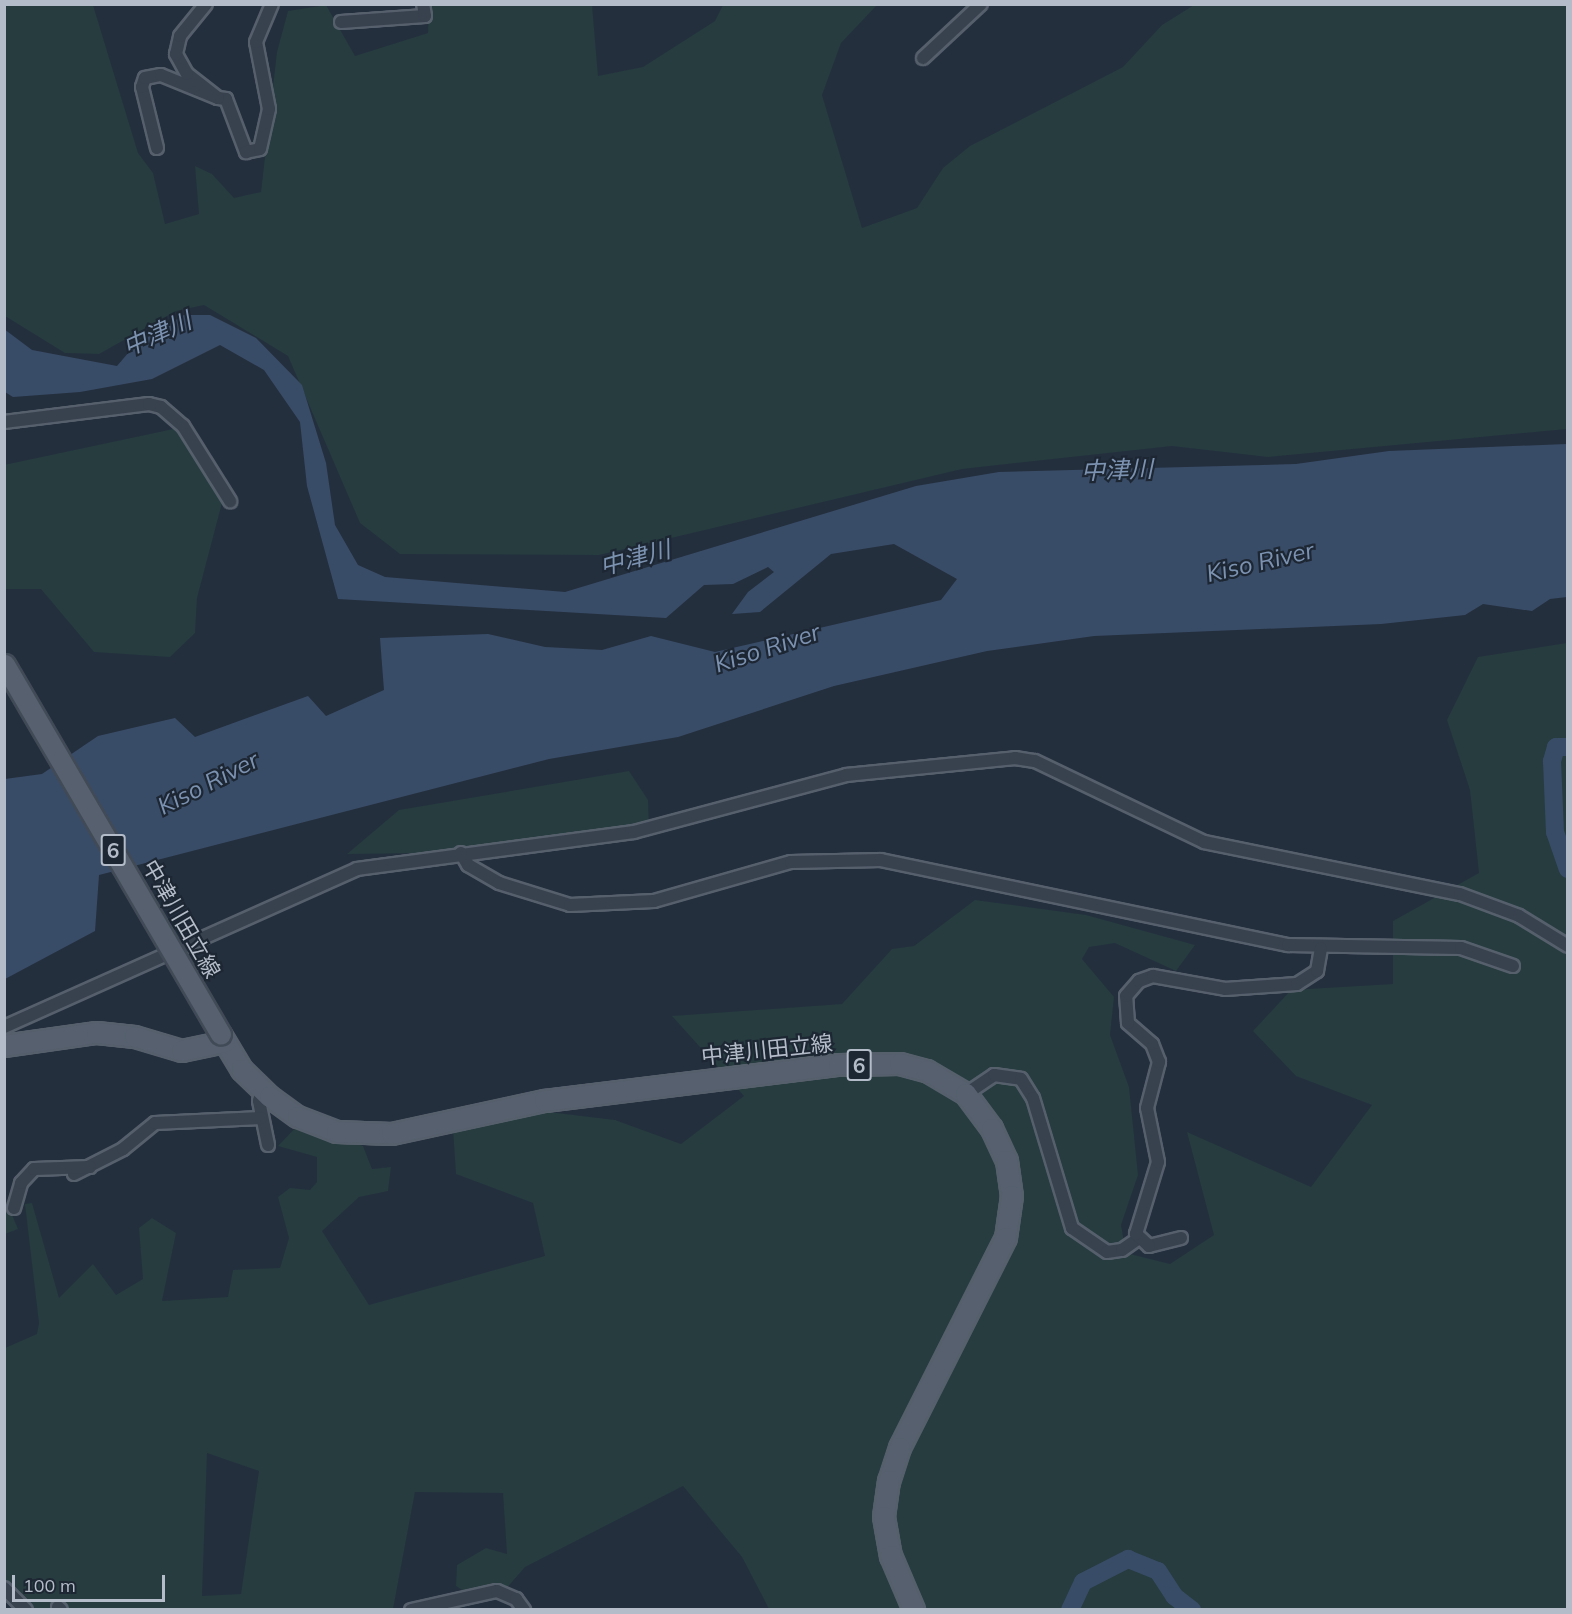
<!DOCTYPE html>
<html>
<head>
<meta charset="utf-8">
<style>
	body { margin:0 }
	#map { position:relative; width:1572px; height:1614px; overflow:hidden; background:#242f3e; font-family:Mulish,"Noto Sans JP",sans-serif }
	div>[style] { position:absolute }
	.green>* { inset:0; background:#263c3f }
	.water>* { inset:0; background:#394c67 }
	.river>* { height:18px; margin:-9px; padding:0 9px; transform-origin:9px; border-radius:9px; background:#394c67 }
	.roads { filter:drop-shadow(2px 0 #565f6c) drop-shadow(-2px 0 #565f6c) drop-shadow(0 2px #565f6c) drop-shadow(0 -2px #565f6c) }
	.minor>* { height:12px; margin:-6px; padding:0 6px; transform-origin:6px; border-radius:6px; background:#38414e }
	.primary>* { height:20px; margin:-10px; padding:0 10px; transform-origin:10px; border-radius:10px; background:#56606e }
	.bridges { filter:drop-shadow(2px 0 #414a57) drop-shadow(-2px 0 #414a57) drop-shadow(0 2px #414a57) drop-shadow(0 -2px #414a57) }
	.primary-bridge>* { height:20px; margin:-10px; padding:0 10px; transform-origin:10px; border-radius:10px; background:#56606e }
	span { translate:-50% -50%; white-space:nowrap; text-align:center; line-height:1.15; -webkit-text-stroke:4.5px #1d2633; paint-order:stroke }
	.shield-label span { padding:2px 4px; background:#1d2633; border:2px solid; border-radius:4px; -webkit-text-stroke-width:0 }
	.shield-label { font-size:21px; color:#b4bcc9; font-weight:700 }
	.street-label { font-size:22px; color:#b4bcc9 }
	.water-label { font-size:24px; color:#7c92b1; font-style:italic }
	.frame { position:absolute; inset:0; border:6px solid #b4bcc9; pointer-events:none }
	.scale { position:absolute; left:12px; top:1575px; width:153px; height:27px; box-sizing:border-box; border:3px solid #b4bcc9; border-top:0; padding-left:8px; font-size:18px; line-height:21px; white-space:nowrap; color:#b4bcc9; -webkit-text-stroke:4px #1d2633; paint-order:stroke }
</style>
</head>
<body>
<div id="map">
	<div class="green">
		<i style="clip-path:polygon(4px 5px,93px 5px,138px 153px,153px 173px,165px 224px,199px 214px,195px 166px,212px 174px,234px 198px,261px 192px,277px 52px,288px 11px,326px 5px,355px 56px,428px 33px,429px 5px,592px 5px,598px 76px,643px 67px,715px 21px,723px 5px,877px 5px,841px 43px,822px 95px,862px 228px,917px 208px,943px 168px,970px 146px,1123px 67px,1162px 25px,1194px 5px,1567px 5px,1567px 429px,1268px 457px,1172px 446px,962px 469px,599px 555px,400px 554px,360px 523px,288px 356px,204px 305px,176px 311px,99px 354px,65px 353px,5px 316px)"></i>
		<i style="clip-path:polygon(178px 428px,222px 503px,197px 598px,195px 633px,170px 657px,94px 652px,41px 589px,5px 589px,4px 465px)"></i>
		<i style="clip-path:polygon(evenodd,1567px 643px,1567px 1609px,769px 1609px,742px 1557px,683px 1486px,525px 1567px,505px 1590px,467px 1593px,456px 1586px,457px 1565px,486px 1548px,507px 1554px,503px 1493px,415px 1492px,393px 1609px,28px 1609px,5px 1585px,5px 1348px,37px 1334px,39px 1323px,25px 1204px,32px 1203px,59px 1298px,93px 1264px,116px 1295px,143px 1279px,139px 1228px,152px 1218px,176px 1233px,162px 1301px,228px 1297px,233px 1270px,280px 1268px,289px 1238px,278px 1197px,290px 1188px,310px 1190px,317px 1182px,317px 1157px,278px 1146px,300px 1123px,363px 1146px,372px 1169px,391px 1167px,388px 1191px,359px 1197px,322px 1231px,369px 1305px,545px 1256px,533px 1203px,456px 1174px,453px 1129px,540px 1111px,615px 1120px,681px 1144px,744px 1096px,672px 1016px,842px 1004px,892px 949px,914px 946px,975px 900px,1086px 915px,1195px 945px,1176px 971px,1115px 943px,1089px 947px,1082px 959px,1114px 997px,1110px 1035px,1129px 1087px,1138px 1175px,1121px 1225px,1126px 1253px,1170px 1264px,1214px 1235px,1187px 1132px,1311px 1187px,1372px 1105px,1296px 1076px,1253px 1031px,1291px 990px,1393px 984px,1393px 921px,1479px 873px,1470px 790px,1447px 720px,1478px 657px,1567px 643px,207px 1453px,259px 1471px,241px 1594px,202px 1596px,207px 1453px)"></i>
		<i style="clip-path:polygon(629px 771px,648px 800px,649px 828px,520px 852px,347px 854px,399px 810px)"></i>
		<i style="clip-path:polygon(4px 1196px,18px 1229px,5px 1234px,4px 1234px)"></i>
	</div>
	<div class="water">
		<i style="clip-path:polygon(184px 315px,210px 315px,256px 338px,302px 385px,326px 463px,335px 525px,358px 565px,385px 577px,565px 592px,916px 486px,999px 472px,1296px 464px,1389px 451px,1567px 444px,1567px 597px,1550px 599px,1532px 611px,1483px 604px,1465px 615px,1381px 624px,1094px 636px,987px 651px,834px 686px,678px 737px,549px 759px,99px 875px,95px 931px,5px 979px,5px 779px,42px 774px,98px 736px,175px 718px,195px 737px,308px 696px,326px 716px,384px 690px,380px 638px,488px 634px,545px 647px,602px 650px,651px 636px,715px 652px,941px 600px,957px 579px,894px 544px,831px 554px,760px 612px,732px 614px,748px 592px,774px 572px,768px 567px,733px 584px,704px 585px,666px 618px,338px 599px,307px 486px,300px 422px,264px 370px,220px 345px,152px 379px,80px 392px,13px 397px,5px 392px,4px 329px,32px 350px,117px 366px,135px 345px)"></i>
	</div>
	<div class="river">
		<i style="left:1568px;top:747px;width:12px;rotate:180deg"></i>
		<i style="left:1556px;top:747px;width:15px;rotate:106deg"></i>
		<i style="left:1552px;top:761px;width:71px;rotate:87.6deg"></i>
		<i style="left:1555px;top:832px;width:39px;rotate:71deg"></i>
		<i style="left:1070px;top:1610px;width:31px;rotate:-65deg"></i>
		<i style="left:1083px;top:1582px;width:51px;rotate:-27.1deg"></i>
		<i style="left:1128px;top:1559px;width:32px;rotate:22deg"></i>
		<i style="left:1158px;top:1571px;width:30px;rotate:57deg"></i>
		<i style="left:1174px;top:1596px;width:23px;rotate:38deg"></i>
	</div>
	<div class="roads">
		<div class="minor">
			<i style="left:341px;top:22px;width:84px;rotate:-4.1deg"></i>
			<i style="left:425px;top:16px;width:12px;rotate:-99deg"></i>
			<i style="left:923px;top:58px;width:79px;rotate:-43deg"></i>
			<i style="left:218px;top:98px;width:8px;rotate:7deg"></i>
			<i style="left:226px;top:99px;width:57px;rotate:69.3deg"></i>
			<i style="left:246px;top:152px;width:14px;rotate:-12deg"></i>
			<i style="left:260px;top:149px;width:41px;rotate:-77.3deg"></i>
			<i style="left:269px;top:109px;width:68px;rotate:-101deg"></i>
			<i style="left:256px;top:42px;width:41px;rotate:-67.2deg"></i>
			<i style="left:157px;top:148px;width:63px;rotate:-103.8deg"></i>
			<i style="left:142px;top:87px;width:9px;rotate:-72deg"></i>
			<i style="left:145px;top:78px;width:16px;rotate:-11deg"></i>
			<i style="left:161px;top:75px;width:61px;rotate:22deg"></i>
			<i style="left:218px;top:98px;width:39px;rotate:-142deg"></i>
			<i style="left:187px;top:74px;width:23px;rotate:-119deg"></i>
			<i style="left:176px;top:54px;width:18px;rotate:-77deg"></i>
			<i style="left:180px;top:36px;width:41px;rotate:-50.9deg"></i>
			<i style="left:4px;top:422px;width:146px;rotate:-7.1deg"></i>
			<i style="left:149px;top:404px;width:12px;rotate:14deg"></i>
			<i style="left:161px;top:407px;width:29px;rotate:41deg"></i>
			<i style="left:183px;top:426px;width:89px;rotate:57.9deg"></i>
			<i style="left:461px;top:853px;width:14px;rotate:60deg"></i>
			<i style="left:468px;top:865px;width:36px;rotate:30deg"></i>
			<i style="left:499px;top:883px;width:74px;rotate:17.2deg"></i>
			<i style="left:570px;top:905px;width:84px;rotate:-2.7deg"></i>
			<i style="left:654px;top:901px;width:142px;rotate:-15.9deg"></i>
			<i style="left:791px;top:862px;width:90px;rotate:-1.3deg"></i>
			<i style="left:881px;top:860px;width:416px;rotate:11.8deg"></i>
			<i style="left:1288px;top:945px;width:173px;rotate:1deg"></i>
			<i style="left:1461px;top:948px;width:55px;rotate:19.1deg"></i>
			<i style="left:4px;top:1027px;width:387px;rotate:-24.1deg"></i>
			<i style="left:357px;top:869px;width:279px;rotate:-7.6deg"></i>
			<i style="left:634px;top:832px;width:220px;rotate:-15deg"></i>
			<i style="left:846px;top:775px;width:170px;rotate:-5.7deg"></i>
			<i style="left:1015px;top:758px;width:20px;rotate:9deg"></i>
			<i style="left:1035px;top:761px;width:187px;rotate:25.6deg"></i>
			<i style="left:1204px;top:842px;width:261px;rotate:11.5deg"></i>
			<i style="left:1460px;top:894px;width:63px;rotate:20.4deg"></i>
			<i style="left:1519px;top:916px;width:57px;rotate:31.5deg"></i>
			<i style="left:262px;top:1089px;width:12px;rotate:104deg"></i>
			<i style="left:259px;top:1101px;width:45px;rotate:78.4deg"></i>
			<i style="left:966px;top:1094px;width:34px;rotate:-34deg"></i>
			<i style="left:994px;top:1075px;width:27px;rotate:8deg"></i>
			<i style="left:1021px;top:1079px;width:22px;rotate:58deg"></i>
			<i style="left:1033px;top:1098px;width:136px;rotate:73.3deg"></i>
			<i style="left:1072px;top:1228px;width:42px;rotate:34.4deg"></i>
			<i style="left:1107px;top:1252px;width:15px;rotate:-8deg"></i>
			<i style="left:1122px;top:1250px;width:19px;rotate:-35deg"></i>
			<i style="left:74px;top:1174px;width:55px;rotate:-27deg"></i>
			<i style="left:123px;top:1149px;width:41px;rotate:-39.1deg"></i>
			<i style="left:155px;top:1123px;width:106px;rotate:-2.7deg"></i>
			<i style="left:14px;top:1208px;width:26px;rotate:-74deg"></i>
			<i style="left:21px;top:1183px;width:19px;rotate:-47deg"></i>
			<i style="left:34px;top:1169px;width:56px;rotate:-2deg"></i>
			<i style="left:1181px;top:1238px;width:33px;rotate:166deg"></i>
			<i style="left:1149px;top:1246px;width:18px;rotate:-137deg"></i>
			<i style="left:1136px;top:1234px;width:75px;rotate:-73deg"></i>
			<i style="left:1158px;top:1162px;width:55px;rotate:-101.5deg"></i>
			<i style="left:1147px;top:1108px;width:48px;rotate:-75.4deg"></i>
			<i style="left:1159px;top:1062px;width:19px;rotate:-111deg"></i>
			<i style="left:1152px;top:1044px;width:32px;rotate:-139deg"></i>
			<i style="left:1128px;top:1023px;width:27px;rotate:-94deg"></i>
			<i style="left:1126px;top:996px;width:20px;rotate:-49deg"></i>
			<i style="left:1139px;top:981px;width:15px;rotate:-20deg"></i>
			<i style="left:1153px;top:976px;width:73px;rotate:10.2deg"></i>
			<i style="left:1225px;top:989px;width:72px;rotate:-4deg"></i>
			<i style="left:1297px;top:984px;width:24px;rotate:-33deg"></i>
			<i style="left:1317px;top:971px;width:23px;rotate:-80deg"></i>
			<i style="left:4px;top:1588px;width:31px;rotate:45deg"></i>
			<i style="left:58px;top:1607px;width:4px;rotate:45deg"></i>
			<i style="left:411px;top:1610px;width:88px;rotate:-12.5deg"></i>
			<i style="left:497px;top:1591px;width:21px;rotate:23deg"></i>
			<i style="left:516px;top:1599px;width:14px;rotate:54deg"></i>
		</div>
		<div class="primary">
			<i style="left:221px;top:1035px;width:41px;rotate:59deg"></i>
			<i style="left:242px;top:1070px;width:39px;rotate:44deg"></i>
			<i style="left:270px;top:1097px;width:34px;rotate:36deg"></i>
			<i style="left:298px;top:1117px;width:42px;rotate:21deg"></i>
			<i style="left:337px;top:1132px;width:55px;rotate:2.1deg"></i>
			<i style="left:392px;top:1134px;width:157px;rotate:-12.2deg"></i>
			<i style="left:545px;top:1101px;width:296px;rotate:-7deg"></i>
			<i style="left:839px;top:1065px;width:61px;rotate:-0.9deg"></i>
			<i style="left:900px;top:1064px;width:28px;rotate:15deg"></i>
			<i style="left:927px;top:1071px;width:45px;rotate:30.5deg"></i>
			<i style="left:966px;top:1094px;width:44px;rotate:53.4deg"></i>
			<i style="left:992px;top:1129px;width:35px;rotate:65deg"></i>
			<i style="left:1007px;top:1161px;width:35px;rotate:82deg"></i>
			<i style="left:1012px;top:1196px;width:42px;rotate:98.1deg"></i>
			<i style="left:1006px;top:1238px;width:235px;rotate:116.8deg"></i>
			<i style="left:900px;top:1448px;width:35px;rotate:108deg"></i>
			<i style="left:889px;top:1481px;width:36px;rotate:98deg"></i>
			<i style="left:884px;top:1517px;width:40px;rotate:80deg"></i>
			<i style="left:891px;top:1556px;width:59px;rotate:66.9deg"></i>
			<i style="left:4px;top:1046px;width:94px;rotate:-8deg"></i>
			<i style="left:97px;top:1033px;width:38px;rotate:6deg"></i>
			<i style="left:135px;top:1037px;width:49px;rotate:16.6deg"></i>
			<i style="left:182px;top:1051px;width:44px;rotate:-11.8deg"></i>
		</div>
	</div>
	<div class="bridges">
		<div class="primary-bridge">
			<i style="left:5px;top:665px;width:428px;rotate:59.7deg"></i>
		</div>
	</div>
	<div class="shield-label">
		<span style="left:113px;top:850px">6</span>
		<span style="left:859px;top:1065px">6</span>
	</div>
	<div class="street-label">
		<span style="left:181px;top:919px;rotate:60deg">中津川田立線</span>
		<span style="left:767px;top:1050px;rotate:-6deg">中津川田立線</span>
	</div>
	<div class="water-label">
		<span style="left:157px;top:334px;rotate:-24deg">中津川</span>
		<span style="left:1117px;top:470px;rotate:-2deg">中津川</span>
		<span style="left:635px;top:558px;rotate:-15deg">中津川</span>
		<span style="left:1260px;top:562px;rotate:-13deg">Kiso River</span>
		<span style="left:767px;top:648px;rotate:-18deg">Kiso River</span>
		<span style="left:208px;top:783px;rotate:-27deg">Kiso River</span>
	</div>
	<div class="frame"></div>
	<div class="scale">100 m</div>
</div>
</body>
</html>
